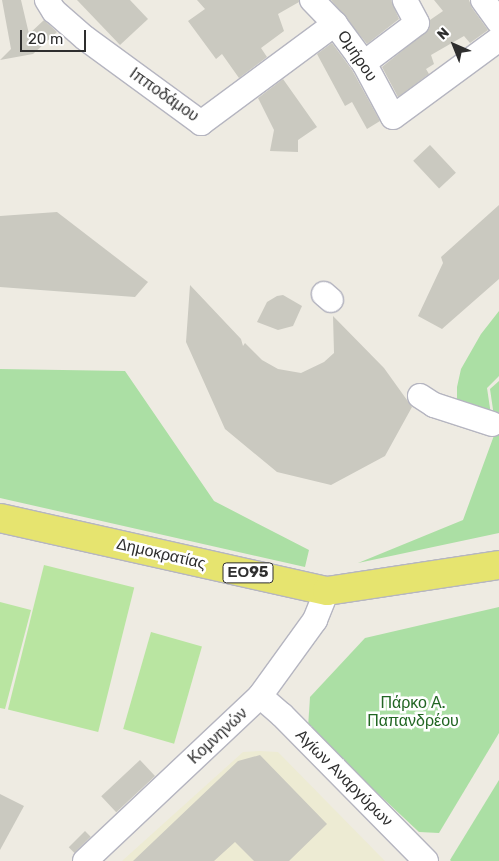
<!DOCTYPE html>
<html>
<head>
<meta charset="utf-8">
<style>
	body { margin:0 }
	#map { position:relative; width:499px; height:861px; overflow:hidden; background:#eeebe2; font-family:Rubik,sans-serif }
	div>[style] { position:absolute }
	.education>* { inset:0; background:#edebd3 }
	.green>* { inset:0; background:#abdfa4 }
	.pitch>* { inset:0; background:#b9e5a1; transform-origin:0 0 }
	.building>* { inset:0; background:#cac9c0; transform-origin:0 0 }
	.roads { filter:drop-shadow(1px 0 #b5b5c0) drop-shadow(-1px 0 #b5b5c0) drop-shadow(0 1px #b5b5c0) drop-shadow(0 -1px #b5b5c0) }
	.minor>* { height:24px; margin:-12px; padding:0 12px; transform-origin:12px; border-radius:12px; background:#fff }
	.major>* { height:28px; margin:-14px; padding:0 14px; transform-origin:14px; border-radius:14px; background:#e6e46f }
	span { translate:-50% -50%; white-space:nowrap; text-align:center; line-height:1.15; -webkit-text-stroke:5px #fff; paint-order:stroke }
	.shield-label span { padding:1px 4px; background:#fff; border:1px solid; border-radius:4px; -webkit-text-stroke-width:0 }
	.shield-label { font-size:15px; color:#2e2e2e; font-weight:700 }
	.street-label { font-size:16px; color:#2e2e2e }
	.park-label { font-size:16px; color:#226623 }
	.north { position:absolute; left:429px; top:20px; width:50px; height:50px; -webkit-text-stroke:4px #fff; paint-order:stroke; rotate:316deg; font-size:14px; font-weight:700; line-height:20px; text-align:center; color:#2e2e2e }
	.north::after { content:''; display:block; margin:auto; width:18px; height:22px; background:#2e2e2e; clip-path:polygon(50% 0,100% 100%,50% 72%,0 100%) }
	.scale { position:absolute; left:20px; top:30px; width:66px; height:22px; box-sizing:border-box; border:2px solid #2e2e2e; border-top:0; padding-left:6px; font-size:15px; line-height:18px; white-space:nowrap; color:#2e2e2e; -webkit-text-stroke:4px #fff; paint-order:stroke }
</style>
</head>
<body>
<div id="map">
	<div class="education">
		<i style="clip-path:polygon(260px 751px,278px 752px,385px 861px,122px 861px,243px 752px)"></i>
	</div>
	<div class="green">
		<i style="clip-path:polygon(499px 311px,499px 376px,487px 388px,491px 415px,457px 406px,457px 387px,461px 369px,481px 334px)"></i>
		<i style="clip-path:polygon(0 369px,125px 371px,214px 501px,309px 550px,305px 567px,0 498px)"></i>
		<i style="clip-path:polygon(499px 381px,499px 533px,358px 563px,463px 520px,496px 430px,490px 389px)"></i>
		<i style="clip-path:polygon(499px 607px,499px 733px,439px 833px,419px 832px,308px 728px,310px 697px,365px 638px)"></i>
		<i style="clip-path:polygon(499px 780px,499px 861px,451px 861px,450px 860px)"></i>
	</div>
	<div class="pitch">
		<i style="left:44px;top:565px;width:93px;height:149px;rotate:14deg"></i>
		<i style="clip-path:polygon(0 602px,31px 610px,5px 709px,0 708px)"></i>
		<i style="left:151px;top:632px;width:53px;height:101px;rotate:16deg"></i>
	</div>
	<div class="building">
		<i style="clip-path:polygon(2px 0,21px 0,29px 34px,44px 20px,57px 32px,33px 54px,0 60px,11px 49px)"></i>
		<i style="clip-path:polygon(77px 0,130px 0,148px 19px,120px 45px)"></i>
		<i style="clip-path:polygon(197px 0,299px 0,299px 2px,278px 14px,284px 31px,261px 48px,267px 57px,239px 78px,222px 54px,216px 59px,188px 21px,205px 9px)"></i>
		<i style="clip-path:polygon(331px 0,391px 0,399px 19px,367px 44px)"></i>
		<i style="clip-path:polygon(434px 0,469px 0,472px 8px,488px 30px,470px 43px,464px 36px,431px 55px,434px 64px,426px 69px,429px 74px,398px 97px,382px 67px,429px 29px,430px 20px,443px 11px)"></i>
		<i style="clip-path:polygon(332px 43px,352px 70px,380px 121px,367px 129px,352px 102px,345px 106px,317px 54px)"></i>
		<i style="clip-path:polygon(283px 79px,317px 127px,298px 140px,298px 152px,270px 151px,274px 130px,258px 98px)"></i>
		<i style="left:430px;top:145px;width:38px;height:23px;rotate:47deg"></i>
		<i style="clip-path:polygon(499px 205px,499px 279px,442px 329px,418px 316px,443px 263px,441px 257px)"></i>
		<i style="clip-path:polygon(57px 212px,148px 282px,135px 297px,0 287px,0 216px)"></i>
		<i style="clip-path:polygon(190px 285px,241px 339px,243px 346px,245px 343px,262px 360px,278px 369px,301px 373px,324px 362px,334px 353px,333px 316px,384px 368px,412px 407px,385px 456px,331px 485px,277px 472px,225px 429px,186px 342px)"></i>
		<i style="clip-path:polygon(283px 295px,302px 306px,293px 326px,278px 330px,257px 322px,267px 302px,277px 296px)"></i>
		<i style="clip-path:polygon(260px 755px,327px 824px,289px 861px,254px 861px,235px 842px,214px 861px,133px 861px,238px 761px)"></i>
		<i style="left:140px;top:760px;width:22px;height:53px;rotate:47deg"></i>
		<i style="clip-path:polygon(0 794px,24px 806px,0 850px)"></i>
		<i style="left:85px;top:831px;width:8px;height:23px;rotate:45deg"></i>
	</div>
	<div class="roads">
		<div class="minor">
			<i style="left:47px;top:0;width:13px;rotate:58deg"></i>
			<i style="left:54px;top:11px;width:41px;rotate:41.1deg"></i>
			<i style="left:85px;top:38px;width:144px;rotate:36.2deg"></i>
			<i style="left:201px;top:123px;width:167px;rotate:-36.5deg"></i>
			<i style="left:312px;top:0;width:33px;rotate:46deg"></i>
			<i style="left:335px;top:24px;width:49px;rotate:53.4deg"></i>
			<i style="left:364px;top:63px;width:61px;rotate:61.8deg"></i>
			<i style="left:393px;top:117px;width:132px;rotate:-36.3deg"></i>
			<i style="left:483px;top:0;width:27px;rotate:54deg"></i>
			<i style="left:364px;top:63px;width:66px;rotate:-37deg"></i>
			<i style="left:417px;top:23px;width:26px;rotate:-118deg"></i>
			<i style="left:324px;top:294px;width:9px;rotate:41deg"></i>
			<i style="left:420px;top:396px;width:17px;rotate:33deg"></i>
			<i style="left:434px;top:405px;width:61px;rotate:18.1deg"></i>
			<i style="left:260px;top:696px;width:29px;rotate:41deg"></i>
			<i style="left:282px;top:715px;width:205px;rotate:45.4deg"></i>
			<i style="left:85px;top:861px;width:241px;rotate:-43.3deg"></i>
			<i style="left:260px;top:696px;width:94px;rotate:-54.1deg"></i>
			<i style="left:315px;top:620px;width:31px;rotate:-68deg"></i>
		</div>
		<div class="major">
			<i style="left:0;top:518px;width:335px;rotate:12.6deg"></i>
			<i style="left:327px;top:591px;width:174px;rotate:-8.6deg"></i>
		</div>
	</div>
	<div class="shield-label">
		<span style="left:248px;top:573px">ΕΟ95</span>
	</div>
	<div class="street-label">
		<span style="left:357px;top:56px;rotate:56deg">Ομήρου</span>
		<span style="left:164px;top:95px;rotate:35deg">Ιπποδάμου</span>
		<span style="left:161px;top:554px;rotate:13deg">Δημοκρατίας</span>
		<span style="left:218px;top:736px;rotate:-43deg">Κομνηνών</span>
		<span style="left:344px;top:778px;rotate:45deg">Αγίων Αναργύρων</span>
	</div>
	<div class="park-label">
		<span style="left:413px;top:712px">Πάρκο Α.<br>Παπανδρέου</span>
	</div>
	<div class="north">N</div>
	<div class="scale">20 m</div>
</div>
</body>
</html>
